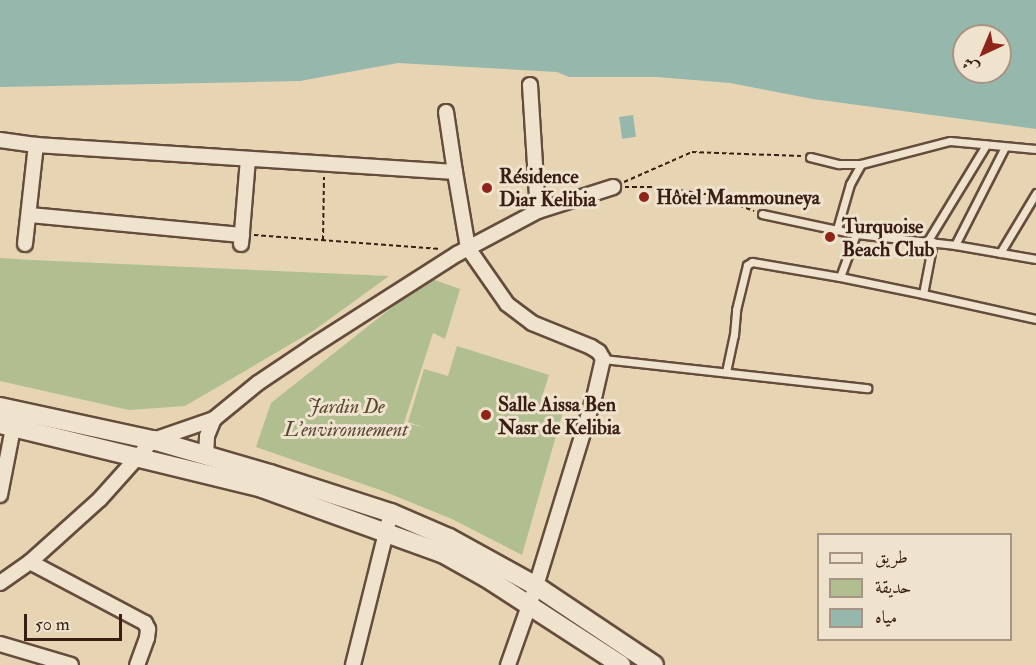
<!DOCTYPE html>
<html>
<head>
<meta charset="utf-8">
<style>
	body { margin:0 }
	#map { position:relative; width:1036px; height:665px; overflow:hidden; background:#e6d4b3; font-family:"IM FELL Double Pica",Amiri,serif }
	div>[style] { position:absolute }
	.green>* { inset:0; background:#b0be90 }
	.water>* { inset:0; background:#96b8ac; transform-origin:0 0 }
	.path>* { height:2px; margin-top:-1px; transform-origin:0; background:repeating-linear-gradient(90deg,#3a1e14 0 4.5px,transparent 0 7.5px) }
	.roads { filter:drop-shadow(2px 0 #654c3c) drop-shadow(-2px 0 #654c3c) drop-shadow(0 2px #654c3c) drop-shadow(0 -2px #654c3c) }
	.service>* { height:7px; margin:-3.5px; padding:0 3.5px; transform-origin:3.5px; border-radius:3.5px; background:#efe3ce }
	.minor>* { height:14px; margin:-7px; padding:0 7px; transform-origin:7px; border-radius:7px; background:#efe3ce }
	.secondary>* { height:18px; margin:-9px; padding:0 9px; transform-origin:9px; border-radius:9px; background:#efe3ce }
	.dots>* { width:16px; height:16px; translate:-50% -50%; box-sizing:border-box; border:3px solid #efe3ce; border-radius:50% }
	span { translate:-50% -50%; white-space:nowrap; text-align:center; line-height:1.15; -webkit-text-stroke:6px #efe3ce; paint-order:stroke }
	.poi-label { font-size:20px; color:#3a1e14; font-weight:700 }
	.left { translate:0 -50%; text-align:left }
	.park-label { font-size:20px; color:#584633; font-style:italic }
	.legend { position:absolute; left:817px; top:533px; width:195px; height:108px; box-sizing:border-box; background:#efe3ce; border:2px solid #a79484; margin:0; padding:8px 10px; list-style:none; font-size:18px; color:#3a1e14 }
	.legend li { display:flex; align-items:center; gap:12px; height:30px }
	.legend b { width:30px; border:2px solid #a79484 }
	.north { position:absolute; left:952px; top:24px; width:60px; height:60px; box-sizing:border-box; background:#efe3ce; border:2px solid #a79484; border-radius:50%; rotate:224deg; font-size:16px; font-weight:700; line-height:24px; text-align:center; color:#3a1e14 }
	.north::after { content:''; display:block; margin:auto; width:21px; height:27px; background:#8f2418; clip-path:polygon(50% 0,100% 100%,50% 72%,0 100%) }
	.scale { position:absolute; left:24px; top:614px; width:98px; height:27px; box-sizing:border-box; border:3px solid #3a1e14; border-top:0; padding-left:8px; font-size:18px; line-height:21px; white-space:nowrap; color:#3a1e14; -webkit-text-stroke:4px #efe3ce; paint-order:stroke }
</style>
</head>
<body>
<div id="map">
	<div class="green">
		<i style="clip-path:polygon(0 258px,32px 260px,389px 276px,313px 331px,185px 406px,129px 410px,0 381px)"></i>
		<i style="clip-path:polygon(429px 278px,460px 289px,445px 339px,433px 333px,404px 423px,423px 427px,408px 422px,424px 369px,448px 376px,457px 346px,549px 375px,541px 400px,564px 408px,522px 555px,452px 519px,383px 491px,256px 447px,271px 403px)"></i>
	</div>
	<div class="water">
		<i style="clip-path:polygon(evenodd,0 0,1036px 0,1036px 129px,813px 99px,730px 83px,657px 77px,569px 77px,557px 72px,398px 63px,300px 81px,0 87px,0 0,964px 36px,1000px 36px,1000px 72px,964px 72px,964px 36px)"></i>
		<i style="left:633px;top:115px;width:22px;height:14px;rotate:82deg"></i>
	</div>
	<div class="path">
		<i style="left:624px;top:182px;width:74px;rotate:-23.8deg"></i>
		<i style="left:692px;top:152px;width:109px;rotate:2.1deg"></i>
		<i style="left:625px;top:187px;width:34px"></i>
		<i style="left:659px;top:187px;width:53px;rotate:8.7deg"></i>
		<i style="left:711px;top:195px;width:46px;rotate:20.4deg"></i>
		<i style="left:254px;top:235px;width:187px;rotate:4.3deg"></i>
		<i style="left:323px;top:240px;width:63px;rotate:-89.1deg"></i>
	</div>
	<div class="roads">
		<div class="service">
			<i style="left:810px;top:157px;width:30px;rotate:14deg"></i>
			<i style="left:839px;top:164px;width:22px"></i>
			<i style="left:861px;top:164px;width:92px;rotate:-14.5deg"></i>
			<i style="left:950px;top:141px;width:86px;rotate:5.3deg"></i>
			<i style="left:762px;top:214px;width:96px;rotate:12deg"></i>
			<i style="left:856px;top:234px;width:100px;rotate:6.3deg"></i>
			<i style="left:955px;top:245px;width:82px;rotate:9.8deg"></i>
			<i style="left:837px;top:229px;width:47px;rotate:-73.9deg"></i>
			<i style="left:850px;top:184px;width:23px;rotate:-61deg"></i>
			<i style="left:927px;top:242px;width:114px;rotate:-58.7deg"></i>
			<i style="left:955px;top:245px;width:110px;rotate:-63deg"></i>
			<i style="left:1000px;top:253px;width:70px;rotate:-59deg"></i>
			<i style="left:840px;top:277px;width:85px;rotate:11.6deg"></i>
			<i style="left:923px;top:294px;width:53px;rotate:-79.1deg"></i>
			<i style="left:923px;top:294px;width:116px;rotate:12.5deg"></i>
			<i style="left:603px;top:359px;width:266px;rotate:6.3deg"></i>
			<i style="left:726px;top:372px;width:38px;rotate:-78deg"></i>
			<i style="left:734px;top:335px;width:25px;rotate:-85deg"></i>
			<i style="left:736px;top:310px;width:46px;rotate:-76.3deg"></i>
			<i style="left:747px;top:265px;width:6px;rotate:-31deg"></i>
			<i style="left:752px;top:262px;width:89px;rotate:9.7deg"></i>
			<i style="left:840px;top:277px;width:46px;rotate:-69.6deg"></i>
		</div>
		<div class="minor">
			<i style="left:530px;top:85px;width:126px;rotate:86.4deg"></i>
			<i style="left:446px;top:112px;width:61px;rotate:81.5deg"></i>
			<i style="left:0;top:140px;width:36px;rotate:8deg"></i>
			<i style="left:36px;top:145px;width:420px;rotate:3.7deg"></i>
			<i style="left:455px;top:172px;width:77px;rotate:80.3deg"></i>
			<i style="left:468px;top:248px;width:68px;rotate:55.1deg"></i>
			<i style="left:507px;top:304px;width:31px;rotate:37deg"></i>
			<i style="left:532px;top:323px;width:64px;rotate:22.1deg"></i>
			<i style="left:591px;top:347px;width:9px;rotate:32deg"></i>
			<i style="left:599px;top:352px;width:8px;rotate:60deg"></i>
			<i style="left:603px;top:359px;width:36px;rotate:103deg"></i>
			<i style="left:595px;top:394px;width:201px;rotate:107.1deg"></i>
			<i style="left:536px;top:586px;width:84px;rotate:109.5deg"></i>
			<i style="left:29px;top:215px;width:214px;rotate:5.4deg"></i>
			<i style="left:25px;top:244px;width:100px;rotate:-83.7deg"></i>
			<i style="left:241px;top:244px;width:85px;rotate:-85.3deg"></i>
			<i style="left:206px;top:456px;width:20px;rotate:-87deg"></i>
			<i style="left:207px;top:436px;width:18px;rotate:-68deg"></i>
			<i style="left:0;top:495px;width:78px;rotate:-79deg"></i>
			<i style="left:30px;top:562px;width:130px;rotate:27.9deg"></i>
			<i style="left:145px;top:623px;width:7px;rotate:63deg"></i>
			<i style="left:148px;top:629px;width:9px;rotate:96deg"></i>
			<i style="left:147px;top:638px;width:29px;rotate:110deg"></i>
			<i style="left:0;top:583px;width:37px;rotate:-35deg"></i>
			<i style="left:30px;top:562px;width:94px;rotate:-42deg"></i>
			<i style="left:100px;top:499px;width:79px;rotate:-48.1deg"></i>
			<i style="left:153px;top:440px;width:65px;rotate:-19deg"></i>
			<i style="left:214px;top:419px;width:57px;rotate:-39.3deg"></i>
			<i style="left:258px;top:383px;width:66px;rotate:-33.9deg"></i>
			<i style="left:313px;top:346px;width:171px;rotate:-32.6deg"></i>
			<i style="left:457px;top:254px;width:92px;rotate:-28deg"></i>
			<i style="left:538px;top:211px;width:79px;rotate:-17.7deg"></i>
			<i style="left:0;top:644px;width:74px;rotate:16.5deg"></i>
			<i style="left:353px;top:665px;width:157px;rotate:-76deg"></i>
		</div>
		<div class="secondary">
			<i style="left:0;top:407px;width:157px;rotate:12.2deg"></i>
			<i style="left:153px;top:440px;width:122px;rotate:16.2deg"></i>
			<i style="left:270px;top:474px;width:127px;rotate:17.9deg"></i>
			<i style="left:391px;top:513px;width:63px;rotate:23.3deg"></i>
			<i style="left:449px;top:538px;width:99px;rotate:28.9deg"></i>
			<i style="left:536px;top:586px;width:142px;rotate:33.8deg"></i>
			<i style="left:0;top:424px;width:270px;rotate:13.7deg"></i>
			<i style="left:262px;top:488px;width:191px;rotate:19.9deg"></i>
			<i style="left:442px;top:553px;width:51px;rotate:29.1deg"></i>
			<i style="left:487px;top:578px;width:160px;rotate:33deg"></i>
		</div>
	</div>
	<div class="dots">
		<i style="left:487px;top:188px;background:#8f2418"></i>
		<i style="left:644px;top:197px;background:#8f2418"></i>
		<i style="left:830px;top:237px;background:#8f2418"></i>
		<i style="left:486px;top:415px;background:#8f2418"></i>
	</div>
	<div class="poi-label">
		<span class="left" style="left:499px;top:188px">Résidence<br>Diar Kelibia</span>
		<span class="left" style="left:656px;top:197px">Hôtel Mammouneya</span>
		<span class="left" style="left:842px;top:238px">Turquoise<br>Beach Club</span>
		<span class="left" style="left:498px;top:416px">Salle Aissa Ben<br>Nasr de Kelibia</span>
	</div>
	<div class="park-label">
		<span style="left:346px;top:418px">Jardin De<br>L'environnement</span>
	</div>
	<ul class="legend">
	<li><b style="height:8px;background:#efe3ce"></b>طريق</li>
	<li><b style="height:16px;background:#b0be90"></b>حديقة</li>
	<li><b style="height:16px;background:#96b8ac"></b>مياه</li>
	</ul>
	<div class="north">ش</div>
	<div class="scale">50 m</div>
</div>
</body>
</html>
